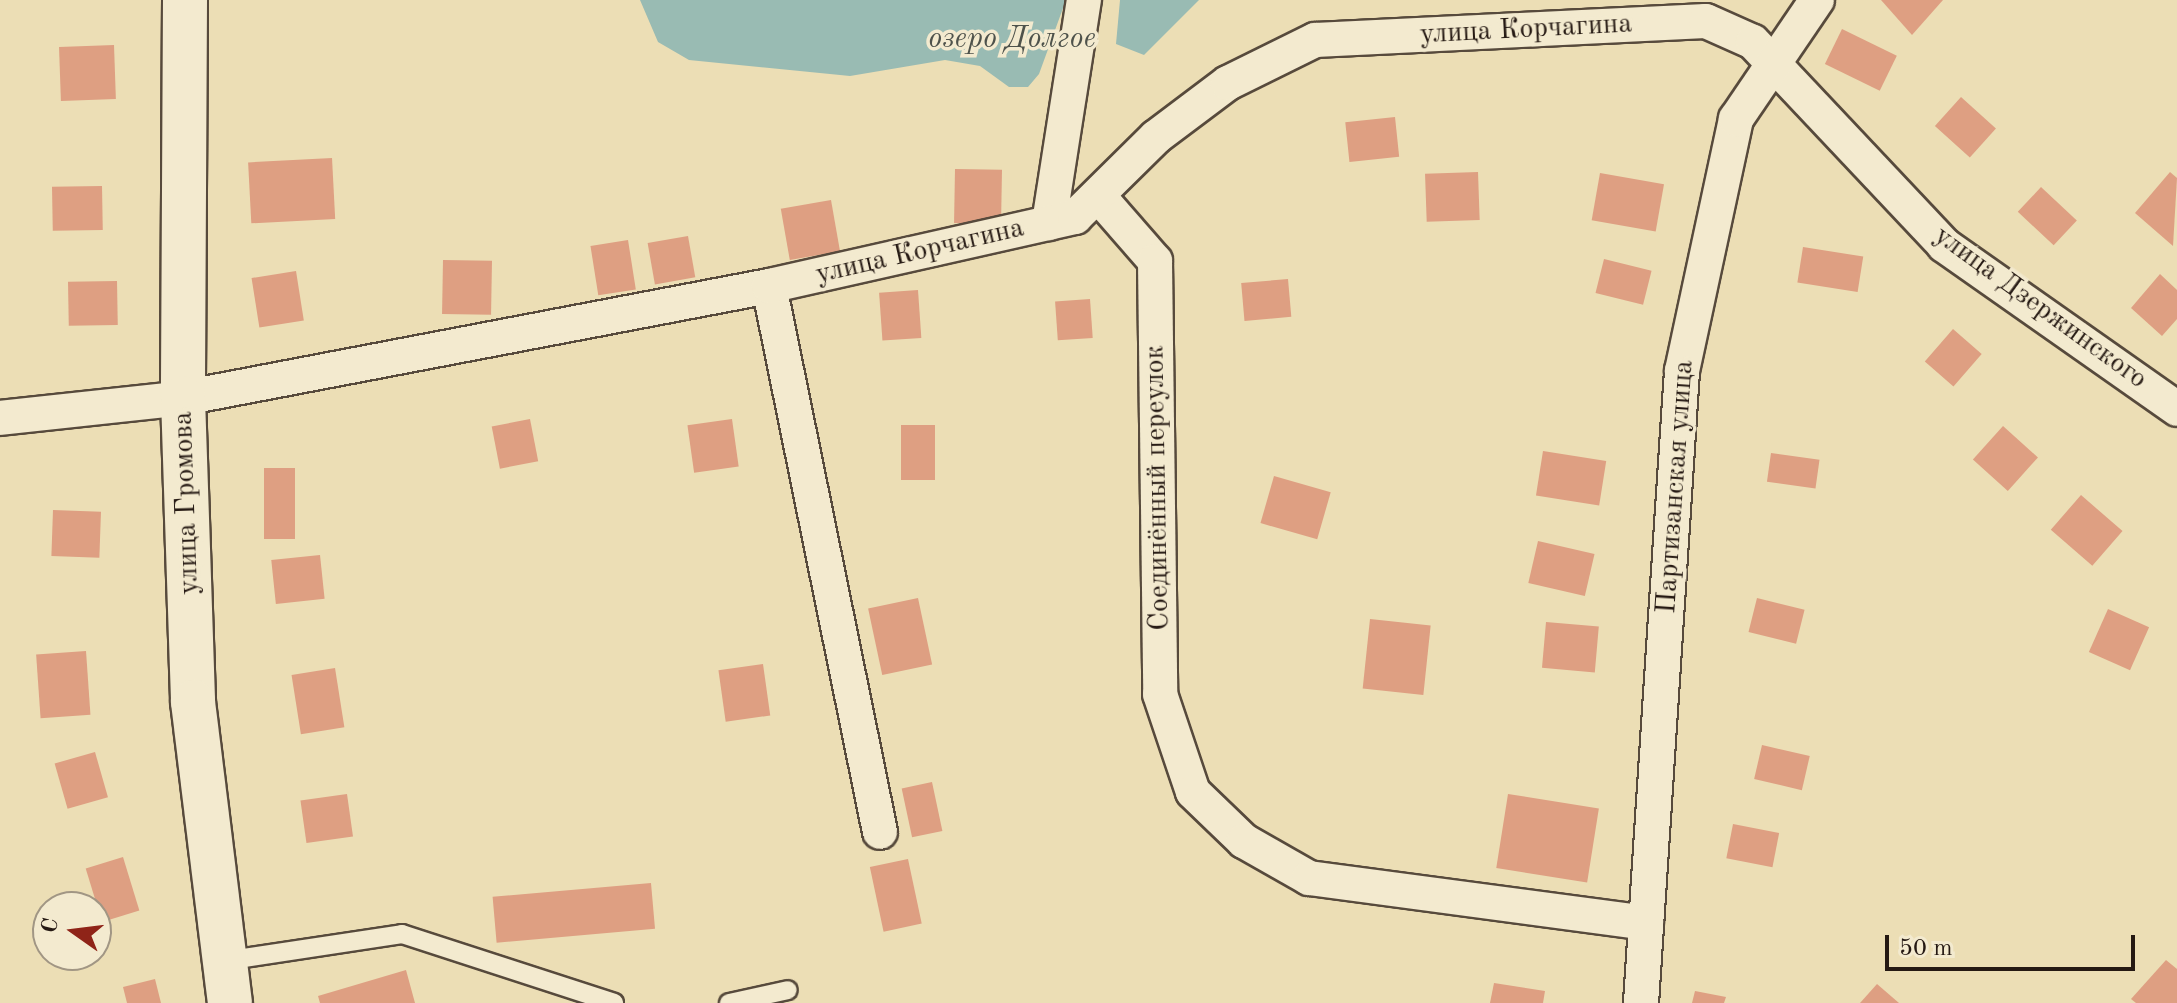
<!DOCTYPE html>
<html>
<head>
<meta charset="utf-8">
<style>
	body { margin:0 }
	#map { position:relative; width:2177px; height:1003px; overflow:hidden; background:#ecdeb5; font-family:"Old Standard TT",serif }
	div>[style] { position:absolute }
	.water>* { inset:0; background:#99bbb3 }
	.building>* { inset:0; background:#de9f82; transform-origin:0 0 }
	.roads { filter:drop-shadow(2px 0 #574a3c) drop-shadow(-2px 0 #574a3c) drop-shadow(0 2px #574a3c) drop-shadow(0 -2px #574a3c) }
	.lane>* { height:18px; margin:-9px; padding:0 9px; transform-origin:9px; border-radius:9px; background:#f3eacf }
	.street>* { height:34px; margin:-17px; padding:0 17px; transform-origin:17px; border-radius:17px; background:#f3eacf }
	.secondary>* { height:44px; margin:-22px; padding:0 22px; transform-origin:22px; border-radius:22px; background:#f3eacf }
	span { translate:-50% -50%; white-space:nowrap; text-align:center; line-height:1.15; -webkit-text-stroke:7px #f3eacf; paint-order:stroke }
	.street-label { font-size:28px; color:#251913 }
	.water-label { font-size:30px; color:#4e524b; font-style:italic }
	.north { position:absolute; left:32px; top:891px; width:80px; height:80px; box-sizing:border-box; background:#f3eacf; border:2px solid #a19684; border-radius:50%; rotate:284deg; font-size:22px; font-weight:700; line-height:32px; text-align:center; color:#251913 }
	.north::after { content:''; display:block; margin:auto; width:28px; height:36px; background:#8f2418; clip-path:polygon(50% 0,100% 100%,50% 72%,0 100%) }
	.scale { position:absolute; left:1885px; top:935px; width:250px; height:36px; box-sizing:border-box; border:4px solid #251913; border-top:0; padding-left:10px; font-size:24px; line-height:28px; white-space:nowrap; color:#251913; -webkit-text-stroke:6px #f3eacf; paint-order:stroke }
</style>
</head>
<body>
<div id="map">
	<div class="water">
		<i style="clip-path:polygon(640px 0,1066px 0,1039px 74px,1028px 87px,1009px 87px,980px 66px,945px 60px,850px 76px,689px 60px,658px 42px)"></i>
		<i style="clip-path:polygon(1120px 0,1199px 0,1144px 55px,1116px 44px)"></i>
	</div>
	<div class="building">
		<i style="clip-path:polygon(1881px 0,1943px 0,1912px 35px)"></i>
		<i style="left:1842px;top:29px;width:61px;height:39px;rotate:26deg"></i>
		<i style="left:114px;top:45px;width:54px;height:55px;rotate:88deg"></i>
		<i style="left:1961px;top:97px;width:47px;height:39px;rotate:42deg"></i>
		<i style="left:1395px;top:117px;width:40px;height:50px;rotate:84deg"></i>
		<i style="left:332px;top:158px;width:61px;height:84px;rotate:87deg"></i>
		<i style="left:955px;top:169px;width:47px;height:54px;rotate:1deg"></i>
		<i style="left:1478px;top:172px;width:48px;height:53px;rotate:88deg"></i>
		<i style="clip-path:polygon(2170px 172px,2177px 178px,2173px 246px,2135px 213px)"></i>
		<i style="left:1600px;top:173px;width:65px;height:48px;rotate:10deg"></i>
		<i style="left:102px;top:186px;width:44px;height:50px;rotate:89deg"></i>
		<i style="left:2041px;top:187px;width:49px;height:34px;rotate:43deg"></i>
		<i style="left:831px;top:200px;width:52px;height:51px;rotate:80deg"></i>
		<i style="left:688px;top:236px;width:42px;height:41px;rotate:80deg"></i>
		<i style="left:628px;top:240px;width:50px;height:38px;rotate:81deg"></i>
		<i style="left:1803px;top:247px;width:61px;height:36px;rotate:9deg"></i>
		<i style="left:1604px;top:259px;width:49px;height:35px;rotate:14deg"></i>
		<i style="left:443px;top:260px;width:49px;height:54px;rotate:1deg"></i>
		<i style="left:296px;top:271px;width:50px;height:45px;rotate:81deg"></i>
		<i style="clip-path:polygon(2160px 274px,2177px 290px,2177px 319px,2162px 336px,2131px 308px)"></i>
		<i style="left:1288px;top:279px;width:38px;height:47px;rotate:85deg"></i>
		<i style="left:117px;top:281px;width:44px;height:49px;rotate:89deg"></i>
		<i style="left:918px;top:290px;width:48px;height:39px;rotate:86deg"></i>
		<i style="left:1090px;top:299px;width:39px;height:35px;rotate:86deg"></i>
		<i style="left:1953px;top:329px;width:38px;height:43px;rotate:41deg"></i>
		<i style="left:530px;top:419px;width:43px;height:39px;rotate:79deg"></i>
		<i style="left:732px;top:419px;width:48px;height:45px;rotate:82deg"></i>
		<i style="left:901px;top:425px;width:34px;height:55px"></i>
		<i style="left:2003px;top:426px;width:47px;height:45px;rotate:42deg"></i>
		<i style="left:1543px;top:451px;width:64px;height:45px;rotate:9deg"></i>
		<i style="left:1771px;top:453px;width:49px;height:29px;rotate:8deg"></i>
		<i style="left:264px;top:468px;width:31px;height:71px"></i>
		<i style="left:1274px;top:476px;width:59px;height:49px;rotate:16deg"></i>
		<i style="left:2081px;top:495px;width:55px;height:46px;rotate:41deg"></i>
		<i style="left:53px;top:510px;width:48px;height:46px;rotate:2deg"></i>
		<i style="left:1538px;top:541px;width:58px;height:43px;rotate:13deg"></i>
		<i style="left:320px;top:555px;width:44px;height:49px;rotate:84deg"></i>
		<i style="left:918px;top:598px;width:68px;height:51px;rotate:78deg"></i>
		<i style="left:1757px;top:598px;width:49px;height:35px;rotate:14deg"></i>
		<i style="left:2108px;top:609px;width:45px;height:47px;rotate:24deg"></i>
		<i style="left:1370px;top:619px;width:61px;height:70px;rotate:6deg"></i>
		<i style="left:1546px;top:622px;width:53px;height:46px;rotate:5deg"></i>
		<i style="left:86px;top:651px;width:64px;height:50px;rotate:86deg"></i>
		<i style="left:763px;top:664px;width:52px;height:45px;rotate:82deg"></i>
		<i style="left:335px;top:668px;width:60px;height:44px;rotate:81deg"></i>
		<i style="left:1762px;top:745px;width:49px;height:35px;rotate:13deg"></i>
		<i style="left:95px;top:752px;width:47px;height:42px;rotate:74deg"></i>
		<i style="left:932px;top:782px;width:50px;height:31px;rotate:78deg"></i>
		<i style="left:347px;top:794px;width:43px;height:47px;rotate:82deg"></i>
		<i style="left:1508px;top:794px;width:92px;height:75px;rotate:9deg"></i>
		<i style="left:1733px;top:824px;width:47px;height:35px;rotate:11deg"></i>
		<i style="left:123px;top:857px;width:56px;height:39px;rotate:73deg"></i>
		<i style="left:908px;top:859px;width:66px;height:39px;rotate:78deg"></i>
		<i style="left:651px;top:883px;width:46px;height:159px;rotate:85deg"></i>
		<i style="clip-path:polygon(2166px 960px,2177px 969px,2177px 1003px,2136px 1003px,2131px 999px)"></i>
		<i style="clip-path:polygon(406px 970px,415px 1003px,320px 1003px,318px 996px)"></i>
		<i style="clip-path:polygon(155px 979px,161px 1003px,127px 1003px,123px 987px)"></i>
		<i style="clip-path:polygon(1494px 983px,1545px 991px,1543px 1003px,1490px 1003px)"></i>
		<i style="clip-path:polygon(1877px 984px,1899px 1003px,1860px 1003px)"></i>
		<i style="clip-path:polygon(1695px 991px,1726px 997px,1724px 1003px,1692px 1003px)"></i>
	</div>
	<div class="roads">
		<div class="lane">
			<i style="left:224px;top:961px;width:180px;rotate:-8.6deg"></i>
			<i style="left:402px;top:934px;width:223px;rotate:18deg"></i>
			<i style="left:729px;top:1003px;width:60px;rotate:-12.4deg"></i>
		</div>
		<div class="street">
			<i style="left:1101px;top:199px;width:82px;rotate:48.9deg"></i>
			<i style="left:1155px;top:261px;width:433px;rotate:89.3deg"></i>
			<i style="left:1160px;top:694px;width:103px;rotate:71.4deg"></i>
			<i style="left:1193px;top:792px;width:71px;rotate:43.9deg"></i>
			<i style="left:1244px;top:841px;width:75px;rotate:29.6deg"></i>
			<i style="left:1309px;top:878px;width:340px;rotate:7.6deg"></i>
			<i style="left:1049px;top:223px;width:226px;rotate:-81.1deg"></i>
			<i style="left:769px;top:286px;width:557px;rotate:78.51deg"></i>
			<i style="left:0;top:418px;width:184px;rotate:-6.2deg"></i>
			<i style="left:183px;top:398px;width:597px;rotate:-10.82deg"></i>
			<i style="left:769px;top:286px;width:314px;rotate:-12.7deg"></i>
			<i style="left:1075px;top:217px;width:114px;rotate:-44.6deg"></i>
			<i style="left:1156px;top:137px;width:90px;rotate:-36.9deg"></i>
			<i style="left:1228px;top:83px;width:97px;rotate:-26.3deg"></i>
			<i style="left:1315px;top:40px;width:391px;rotate:-2.8deg"></i>
			<i style="left:1706px;top:21px;width:51px;rotate:24.1deg"></i>
			<i style="left:1753px;top:42px;width:279px;rotate:46.7deg"></i>
			<i style="left:1944px;top:245px;width:285px;rotate:35.1deg"></i>
			<i style="left:1641px;top:1003px;width:633px;rotate:-86.29deg"></i>
			<i style="left:1682px;top:371px;width:258px;rotate:-77.9deg"></i>
			<i style="left:1736px;top:119px;width:144px;rotate:-55.8deg"></i>
		</div>
		<div class="secondary">
			<i style="left:185px;top:0;width:398px;rotate:90.3deg"></i>
			<i style="left:183px;top:398px;width:304px;rotate:88.1deg"></i>
			<i style="left:193px;top:702px;width:303px;rotate:83deg"></i>
		</div>
	</div>
	<div class="street-label">
		<span style="left:1526px;top:30px;rotate:-3deg">улица Корчагина</span>
		<span style="left:920px;top:252px;rotate:-13deg">улица Корчагина</span>
		<span style="left:2040px;top:308px;rotate:36deg">улица Дзержинского</span>
		<span style="left:1676px;top:487px;rotate:-86deg">Партизанская улица</span>
		<span style="left:1158px;top:488px;rotate:-91deg">Соединённый переулок</span>
		<span style="left:187px;top:503px;rotate:-92deg">улица Громова</span>
	</div>
	<div class="water-label">
		<span style="left:1012px;top:39px">озеро Долгое</span>
	</div>
	<div class="north">С</div>
	<div class="scale">50 m</div>
</div>
</body>
</html>
